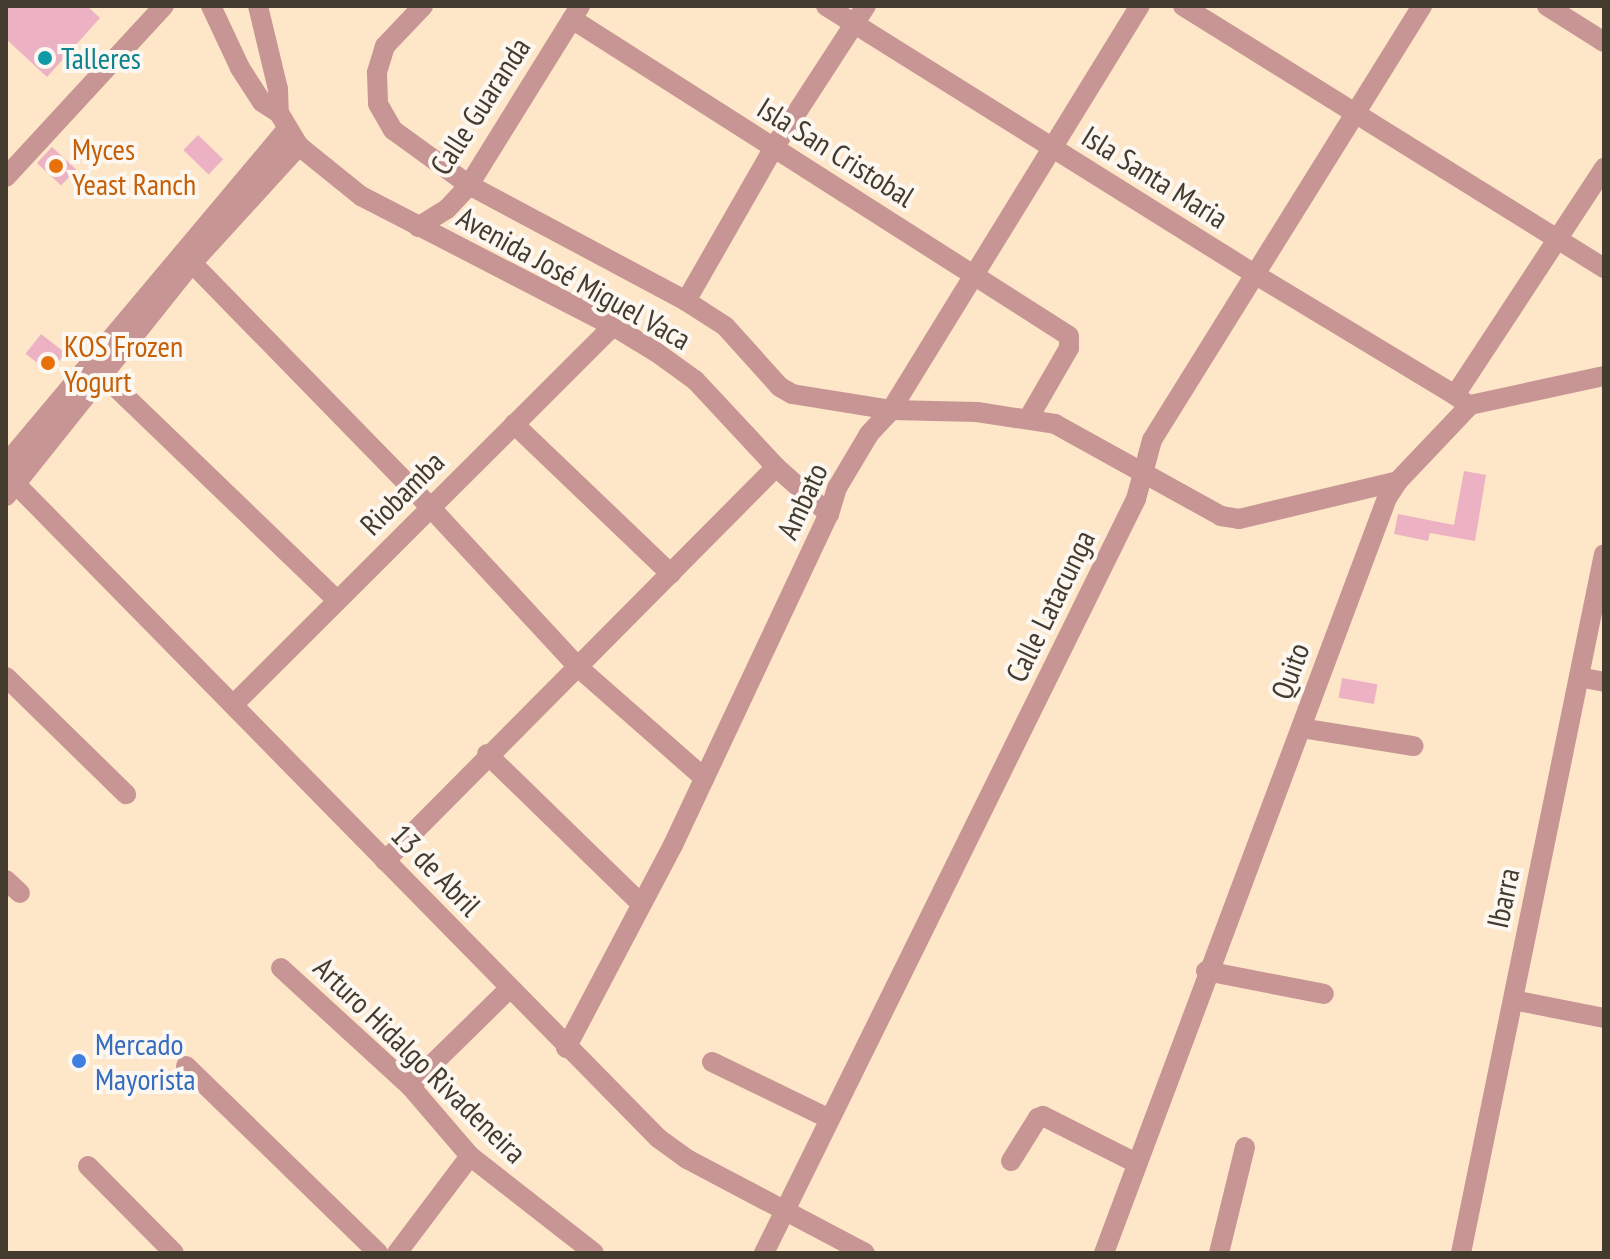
<!DOCTYPE html>
<html>
<head>
<meta charset="utf-8">
<style>
	body { margin:0 }
	#map { position:relative; width:1610px; height:1259px; overflow:hidden; background:#fee6c8; font-family:"PT Sans Narrow",sans-serif }
	div>[style] { position:absolute }
	.building>* { inset:0; background:#ecb2c4; transform-origin:0 0 }
	.minor>* { height:20px; margin:-10px; padding:0 10px; transform-origin:10px; border-radius:10px; background:#c79694 }
	.dots>* { width:22px; height:22px; translate:-50% -50%; box-sizing:border-box; border:4px solid #fcf7f1; border-radius:50% }
	span { translate:-50% -50%; white-space:nowrap; text-align:center; line-height:1.15; -webkit-text-stroke:8px #fcf7f1; paint-order:stroke }
	.culture-label { font-size:30px; color:#0d838f }
	.left { translate:0 -50%; text-align:left }
	.street-label { font-size:30px; color:#443b2f }
	.food-label { font-size:30px; color:#c56008 }
	.shop-label { font-size:30px; color:#366cbe }
	.frame { position:absolute; inset:0; border:8px solid #443b2f; pointer-events:none }
</style>
</head>
<body>
<div id="map">
	<div class="building">
		<i style="clip-path:polygon(10px 6px,87px 6px,100px 18px,47px 77px,6px 39px,6px 10px)"></i>
		<i style="left:198px;top:135px;width:35px;height:21px;rotate:44deg"></i>
		<i style="left:52px;top:147px;width:33px;height:22px;rotate:43deg"></i>
		<i style="left:41px;top:334px;width:31px;height:25px;rotate:38deg"></i>
		<i style="clip-path:polygon(1464px 471px,1486px 475px,1475px 541px,1430px 533px,1428px 541px,1394px 534px,1398px 514px,1454px 525px)"></i>
		<i style="left:1342px;top:678px;width:36px;height:20px;rotate:10deg"></i>
	</div>
	<div class="minor">
		<i style="left:211px;top:6px;width:68px;rotate:64.9deg"></i>
		<i style="left:240px;top:68px;width:40px;rotate:57.1deg"></i>
		<i style="left:262px;top:102px;width:20px;rotate:33deg"></i>
		<i style="left:258px;top:6px;width:85px;rotate:76.5deg"></i>
		<i style="left:278px;top:89px;width:24px;rotate:88deg"></i>
		<i style="left:279px;top:113px;width:39px;rotate:59deg"></i>
		<i style="left:299px;top:146px;width:80px;rotate:38.9deg"></i>
		<i style="left:361px;top:196px;width:284px;rotate:27.3deg"></i>
		<i style="left:613px;top:326px;width:50px;rotate:31.2deg"></i>
		<i style="left:656px;top:352px;width:48px;rotate:35.7deg"></i>
		<i style="left:695px;top:380px;width:119px;rotate:47deg"></i>
		<i style="left:776px;top:467px;width:71px;rotate:41.6deg"></i>
		<i style="left:423px;top:6px;width:55px;rotate:133.5deg"></i>
		<i style="left:385px;top:46px;width:28px;rotate:107deg"></i>
		<i style="left:377px;top:73px;width:31px;rotate:88deg"></i>
		<i style="left:378px;top:104px;width:30px;rotate:60deg"></i>
		<i style="left:393px;top:130px;width:94px;rotate:35.9deg"></i>
		<i style="left:469px;top:185px;width:246px;rotate:28.1deg"></i>
		<i style="left:686px;top:301px;width:46px;rotate:32.7deg"></i>
		<i style="left:725px;top:326px;width:82px;rotate:48deg"></i>
		<i style="left:780px;top:387px;width:14px;rotate:30deg"></i>
		<i style="left:792px;top:394px;width:100px;rotate:9.2deg"></i>
		<i style="left:891px;top:410px;width:86px;rotate:1.3deg"></i>
		<i style="left:977px;top:412px;width:79px;rotate:8.7deg"></i>
		<i style="left:1055px;top:424px;width:190px;rotate:29deg"></i>
		<i style="left:1221px;top:516px;width:18px;rotate:9deg"></i>
		<i style="left:1239px;top:519px;width:163px;rotate:-13.4deg"></i>
		<i style="left:826px;top:6px;width:507px;rotate:32.03deg"></i>
		<i style="left:1256px;top:275px;width:232px;rotate:31.1deg"></i>
		<i style="left:1183px;top:6px;width:496px;rotate:31.9deg"></i>
		<i style="left:1547px;top:6px;width:67px;rotate:32.3deg"></i>
		<i style="left:572px;top:19px;width:589px;rotate:32.53deg"></i>
		<i style="left:1069px;top:336px;width:12px;rotate:90deg"></i>
		<i style="left:1069px;top:348px;width:82px;rotate:120deg"></i>
		<i style="left:6px;top:177px;width:233px;rotate:-47.3deg"></i>
		<i style="left:418px;top:227px;width:34px;rotate:-32deg"></i>
		<i style="left:447px;top:209px;width:33px;rotate:-47deg"></i>
		<i style="left:469px;top:185px;width:211px;rotate:-58.2deg"></i>
		<i style="left:192px;top:263px;width:341px;rotate:45.7deg"></i>
		<i style="left:430px;top:507px;width:219px;rotate:47.2deg"></i>
		<i style="left:579px;top:668px;width:167px;rotate:41.3deg"></i>
		<i style="left:686px;top:301px;width:175px;rotate:-60.2deg"></i>
		<i style="left:773px;top:149px;width:171px;rotate:-57deg"></i>
		<i style="left:102px;top:374px;width:325px;rotate:43.9deg"></i>
		<i style="left:1463px;top:401px;width:10px;rotate:-143deg"></i>
		<i style="left:1455px;top:395px;width:272px;rotate:-56.7deg"></i>
		<i style="left:1470px;top:405px;width:137px;rotate:-12.2deg"></i>
		<i style="left:514px;top:424px;width:217px;rotate:43.7deg"></i>
		<i style="left:6px;top:464px;width:436px;rotate:-50deg"></i>
		<i style="left:6px;top:474px;width:931px;rotate:45.52deg"></i>
		<i style="left:658px;top:1138px;width:36px;rotate:36deg"></i>
		<i style="left:687px;top:1159px;width:201px;rotate:27.8deg"></i>
		<i style="left:6px;top:496px;width:298px;rotate:-51.4deg"></i>
		<i style="left:192px;top:263px;width:159px;rotate:-47.6deg"></i>
		<i style="left:6px;top:677px;width:168px;rotate:44.3deg"></i>
		<i style="left:1579px;top:677px;width:25px;rotate:11deg"></i>
		<i style="left:234px;top:704px;width:535px;rotate:-44.92deg"></i>
		<i style="left:1301px;top:728px;width:114px;rotate:9.1deg"></i>
		<i style="left:487px;top:754px;width:215px;rotate:44.2deg"></i>
		<i style="left:385px;top:861px;width:555px;rotate:-45.22deg"></i>
		<i style="left:6px;top:880px;width:19px;rotate:43deg"></i>
		<i style="left:281px;top:968px;width:175px;rotate:42.5deg"></i>
		<i style="left:410px;top:1086px;width:92px;rotate:49.4deg"></i>
		<i style="left:470px;top:1156px;width:157px;rotate:38deg"></i>
		<i style="left:1206px;top:971px;width:120px;rotate:11deg"></i>
		<i style="left:1513px;top:1000px;width:93px;rotate:11.2deg"></i>
		<i style="left:566px;top:1048px;width:229px;rotate:-62.2deg"></i>
		<i style="left:673px;top:845px;width:366px;rotate:-64.8deg"></i>
		<i style="left:829px;top:514px;width:27px;rotate:-73deg"></i>
		<i style="left:837px;top:488px;width:63px;rotate:-59.3deg"></i>
		<i style="left:869px;top:434px;width:33px;rotate:-47deg"></i>
		<i style="left:891px;top:410px;width:475px;rotate:-58.4deg"></i>
		<i style="left:712px;top:1062px;width:129px;rotate:25.8deg"></i>
		<i style="left:186px;top:1066px;width:268px;rotate:44.2deg"></i>
		<i style="left:410px;top:1086px;width:139px;rotate:-44.4deg"></i>
		<i style="left:1011px;top:1161px;width:51px;rotate:-57.9deg"></i>
		<i style="left:1038px;top:1118px;width:5px;rotate:-22deg"></i>
		<i style="left:1043px;top:1116px;width:104px;rotate:26.8deg"></i>
		<i style="left:88px;top:1166px;width:122px;rotate:45.3deg"></i>
		<i style="left:397px;top:1253px;width:121px;rotate:-53deg"></i>
		<i style="left:764px;top:1253px;width:841px;rotate:-63.74deg"></i>
		<i style="left:1136px;top:499px;width:61px;rotate:-74.8deg"></i>
		<i style="left:1152px;top:440px;width:511px;rotate:-58.11deg"></i>
		<i style="left:1104px;top:1253px;width:806px;rotate:-69.45deg"></i>
		<i style="left:1387px;top:498px;width:20px;rotate:-57deg"></i>
		<i style="left:1398px;top:481px;width:105px;rotate:-46.5deg"></i>
		<i style="left:1219px;top:1253px;width:109px;rotate:-76.2deg"></i>
		<i style="left:1461px;top:1253px;width:713px;rotate:-78.44deg"></i>
	</div>
	<div class="dots">
		<i style="left:45px;top:58px;background:#0f9aa8"></i>
		<i style="left:56px;top:166px;background:#e8710a"></i>
		<i style="left:48px;top:363px;background:#e8710a"></i>
		<i style="left:79px;top:1061px;background:#3f7fe0"></i>
	</div>
	<div class="culture-label">
		<span class="left" style="left:61px;top:58px">Talleres</span>
	</div>
	<div class="street-label">
		<span style="left:480px;top:106px;rotate:-57deg">Calle Guaranda</span>
		<span style="left:836px;top:152px;rotate:32deg">Isla San Cristobal</span>
		<span style="left:1155px;top:177px;rotate:32deg">Isla Santa Maria</span>
		<span style="left:574px;top:278px;rotate:29deg">Avenida José Miguel Vaca</span>
		<span style="left:402px;top:493px;rotate:-45deg">Riobamba</span>
		<span style="left:802px;top:501px;rotate:-65deg">Ambato</span>
		<span style="left:1050px;top:606px;rotate:-64deg">Calle Latacunga</span>
		<span style="left:1290px;top:671px;rotate:-70deg">Quito</span>
		<span style="left:436px;top:870px;rotate:46deg">13 de Abril</span>
		<span style="left:1503px;top:898px;rotate:-78deg">Ibarra</span>
		<span style="left:420px;top:1060px;rotate:44deg">Arturo Hidalgo Rivadeneira</span>
	</div>
	<div class="food-label">
		<span class="left" style="left:72px;top:166px">Myces<br>Yeast Ranch</span>
		<span class="left" style="left:64px;top:363px">KOS Frozen<br>Yogurt</span>
	</div>
	<div class="shop-label">
		<span class="left" style="left:95px;top:1061px">Mercado<br>Mayorista</span>
	</div>
	<div class="frame"></div>
</div>
</body>
</html>
